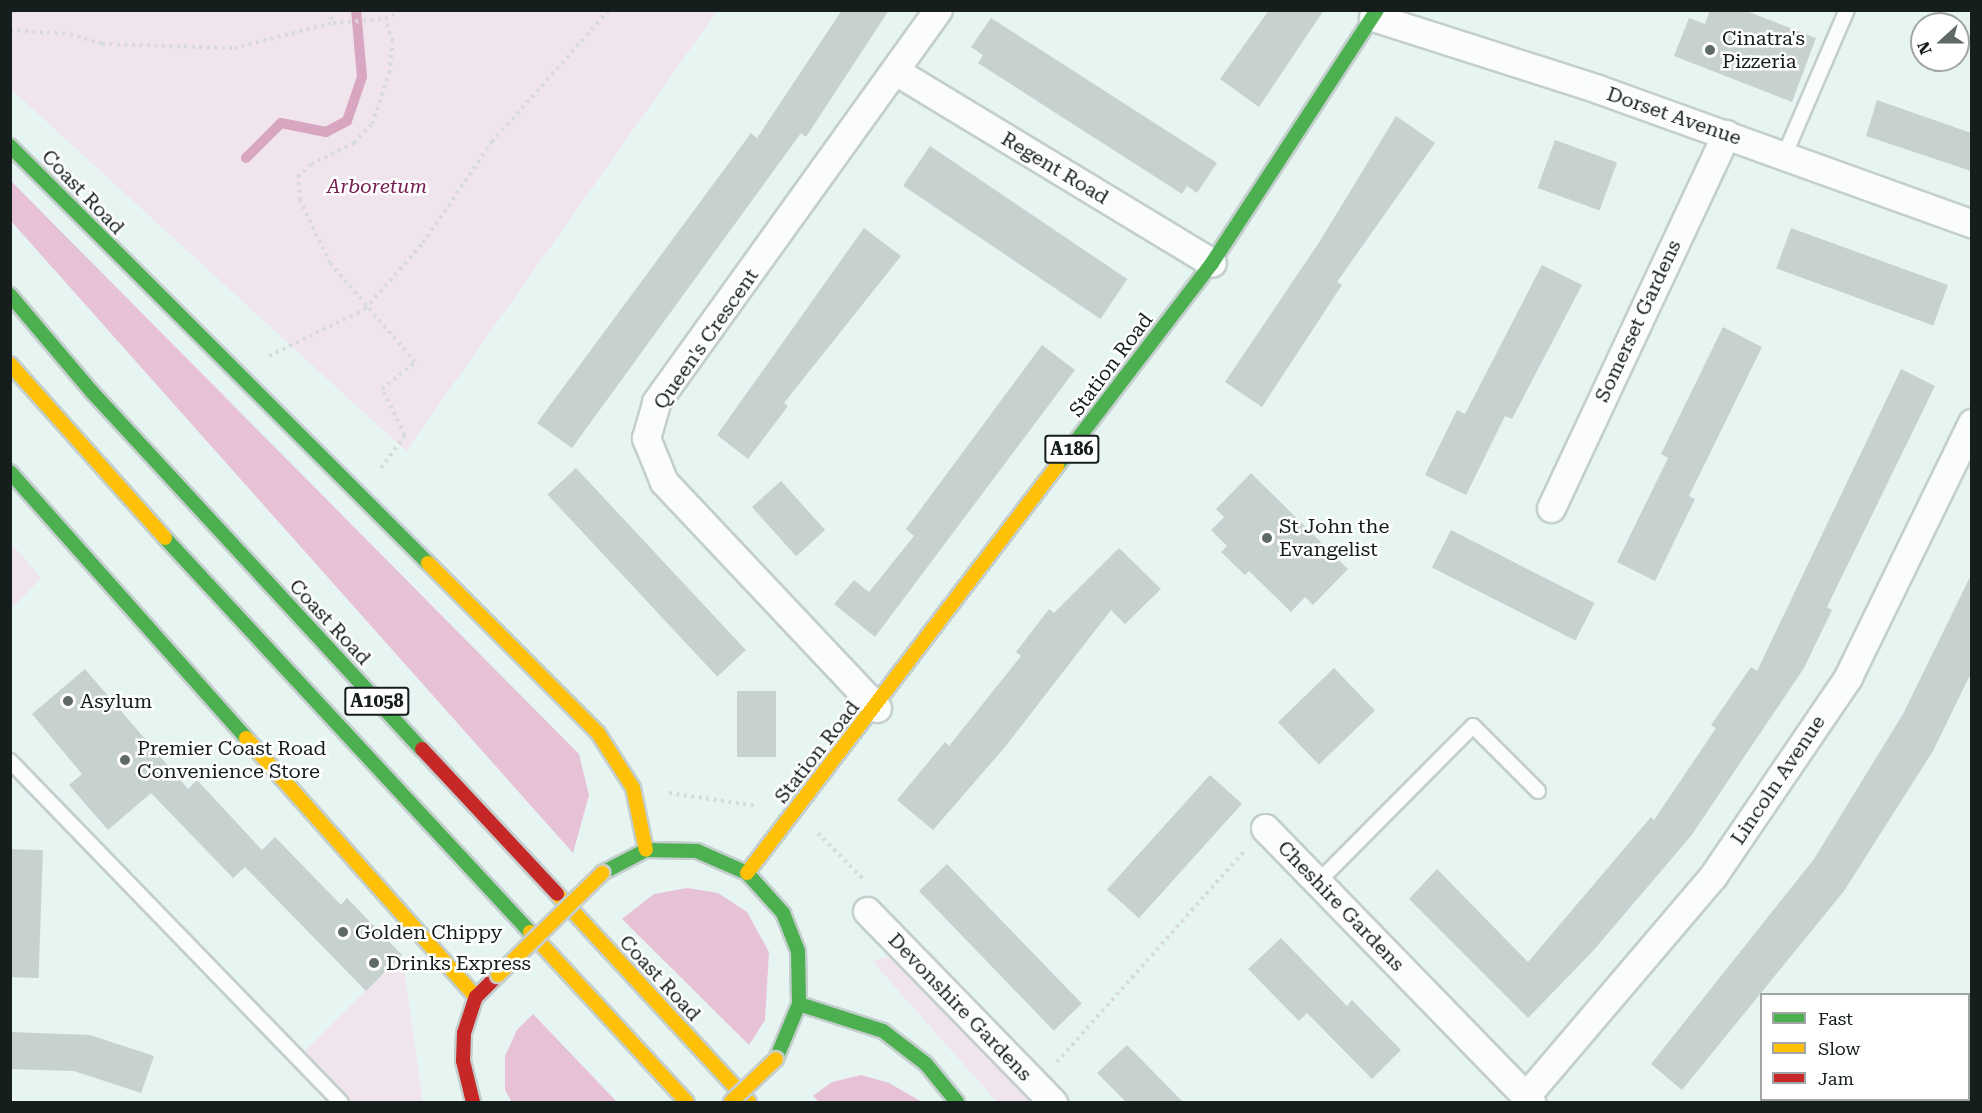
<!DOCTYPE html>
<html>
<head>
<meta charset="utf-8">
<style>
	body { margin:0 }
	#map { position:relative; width:1982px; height:1113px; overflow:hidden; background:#e6f4f2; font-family:"Roboto Serif",serif }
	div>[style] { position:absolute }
	.green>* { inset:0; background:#f0e5ec }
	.forest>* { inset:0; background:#e7c2d6 }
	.stream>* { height:10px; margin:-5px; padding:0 5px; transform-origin:5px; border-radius:5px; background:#d8a6c0 }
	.building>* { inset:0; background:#c7d2d0; transform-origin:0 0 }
	.path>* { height:4px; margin-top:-2px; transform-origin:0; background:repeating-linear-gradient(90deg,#d7dbda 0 3px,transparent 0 7.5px) }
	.roads { filter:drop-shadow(2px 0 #c4cfcd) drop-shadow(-2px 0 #c4cfcd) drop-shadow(0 2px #c4cfcd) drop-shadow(0 -2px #c4cfcd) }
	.lane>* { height:14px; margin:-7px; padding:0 7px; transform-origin:7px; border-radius:7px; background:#fbfdfd }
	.street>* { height:27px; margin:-13.5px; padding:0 13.5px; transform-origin:13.5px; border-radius:13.5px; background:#fbfdfd }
	.fast>* { height:14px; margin:-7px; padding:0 7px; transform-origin:7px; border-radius:7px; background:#4caf50 }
	.slow>* { height:14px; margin:-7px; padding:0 7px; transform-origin:7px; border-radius:7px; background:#ffc107 }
	.jam>* { height:14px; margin:-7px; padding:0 7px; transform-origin:7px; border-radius:7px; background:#c62828 }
	.bridges { filter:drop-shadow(2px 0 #c7cecd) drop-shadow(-2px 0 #c7cecd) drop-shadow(0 2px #c7cecd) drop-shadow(0 -2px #c7cecd) }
	.slow-bridge>* { height:14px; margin:-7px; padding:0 7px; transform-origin:7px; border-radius:7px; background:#ffc107 }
	.dots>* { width:16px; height:16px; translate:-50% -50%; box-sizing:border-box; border:3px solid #fff; border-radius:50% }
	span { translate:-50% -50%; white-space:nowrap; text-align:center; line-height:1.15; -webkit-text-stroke:5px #fff; paint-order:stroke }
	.shield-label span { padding:2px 4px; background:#fff; border:2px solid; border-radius:4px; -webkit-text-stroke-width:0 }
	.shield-label { font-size:18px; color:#151e1d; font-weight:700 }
	.poi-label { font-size:20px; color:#151e1d }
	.left { translate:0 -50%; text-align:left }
	.street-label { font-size:20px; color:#151e1d }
	.park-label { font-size:20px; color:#761c50; font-style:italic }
	.frame { position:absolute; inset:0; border:12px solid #151e1d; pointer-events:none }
	.legend { position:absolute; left:1760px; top:993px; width:210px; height:108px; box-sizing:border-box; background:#fff; border:2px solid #a1a5a5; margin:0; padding:8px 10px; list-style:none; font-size:18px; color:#151e1d }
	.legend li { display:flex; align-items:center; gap:12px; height:30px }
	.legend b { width:30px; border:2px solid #a1a5a5 }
	.north { position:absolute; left:1910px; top:12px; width:60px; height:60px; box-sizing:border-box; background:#fff; border:2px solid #a1a5a5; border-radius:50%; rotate:249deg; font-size:16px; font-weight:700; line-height:24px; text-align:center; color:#151e1d }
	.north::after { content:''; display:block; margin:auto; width:21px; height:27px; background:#5e6968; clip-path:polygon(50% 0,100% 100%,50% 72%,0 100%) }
</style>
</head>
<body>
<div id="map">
	<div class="green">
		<i style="clip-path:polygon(10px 11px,11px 10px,717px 11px,406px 451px,11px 89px)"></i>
		<i style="clip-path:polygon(11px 543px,41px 578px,11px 609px,10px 609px)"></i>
		<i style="clip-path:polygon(402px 955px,423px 1102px,352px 1102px,304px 1052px)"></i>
		<i style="clip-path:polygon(895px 955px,1036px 1102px,997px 1102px,872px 961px)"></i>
	</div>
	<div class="forest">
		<i style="clip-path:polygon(11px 181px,579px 754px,589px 795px,573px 853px,11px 221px)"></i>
		<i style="clip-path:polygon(687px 888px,718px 893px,747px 912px,769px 952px,765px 1020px,749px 1045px,622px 919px,654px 894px)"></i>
		<i style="clip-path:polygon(533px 1014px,617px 1102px,512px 1102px,505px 1090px,505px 1056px,517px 1030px)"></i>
		<i style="clip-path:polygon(861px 1075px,889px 1083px,922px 1102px,819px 1102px,813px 1096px,832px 1082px)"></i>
	</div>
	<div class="stream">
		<i style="left:246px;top:158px;width:49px;rotate:-45deg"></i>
		<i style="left:281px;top:123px;width:46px;rotate:11.3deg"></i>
		<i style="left:326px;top:132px;width:24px;rotate:-28deg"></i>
		<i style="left:347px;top:121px;width:46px;rotate:-71.2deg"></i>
		<i style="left:362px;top:77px;width:67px;rotate:-95.1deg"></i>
	</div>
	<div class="building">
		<i style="clip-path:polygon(842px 10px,889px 10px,806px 137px,801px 133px,572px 448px,537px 423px,751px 133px,757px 138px)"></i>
		<i style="clip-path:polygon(1269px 10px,1324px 10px,1259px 107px,1220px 79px)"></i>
		<i style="clip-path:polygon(1710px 10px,1744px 10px,1816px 38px,1792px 102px,1674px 56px,1689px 18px,1705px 24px)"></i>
		<i style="clip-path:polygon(991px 18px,1217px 163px,1197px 193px,1187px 186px,1182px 194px,978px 63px,983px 55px,971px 47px)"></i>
		<i style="clip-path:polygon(1877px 100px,1971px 133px,1971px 171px,1866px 136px)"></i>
		<i style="clip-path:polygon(1396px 116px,1435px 143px,1337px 282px,1342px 285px,1262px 407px,1225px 382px,1320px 241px)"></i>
		<i style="left:1555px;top:140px;width:66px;height:51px;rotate:20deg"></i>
		<i style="left:930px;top:146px;width:238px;height:48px;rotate:34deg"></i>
		<i style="clip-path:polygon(864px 228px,901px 256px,784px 403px,788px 406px,748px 459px,717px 435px)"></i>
		<i style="left:1791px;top:228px;width:167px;height:43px;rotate:20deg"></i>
		<i style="clip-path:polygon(1542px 265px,1582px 285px,1512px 419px,1505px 416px,1466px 495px,1425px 475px,1457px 410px,1465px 414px)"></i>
		<i style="clip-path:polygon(1723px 327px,1762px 347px,1689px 496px,1695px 499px,1655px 581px,1617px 562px,1668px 458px,1661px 454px)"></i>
		<i style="clip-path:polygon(1042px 345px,1075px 370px,875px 637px,834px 604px,854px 580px,869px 592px,914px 536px,906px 529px)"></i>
		<i style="clip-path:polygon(1901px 369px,1935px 386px,1827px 607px,1832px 610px,1804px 668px,1691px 836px,1592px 952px,1528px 1018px,1409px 899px,1437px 869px,1528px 962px,1651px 817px,1654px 820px,1716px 728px,1711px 725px,1751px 667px,1757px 671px)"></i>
		<i style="left:576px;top:468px;width:249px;height:39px;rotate:47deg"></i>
		<i style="clip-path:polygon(1251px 473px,1348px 569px,1313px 605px,1305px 597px,1291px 612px,1249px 571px,1245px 575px,1221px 552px,1227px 546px,1211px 530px,1224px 517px,1216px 509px)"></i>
		<i style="left:781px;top:481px;width:66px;height:39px;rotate:48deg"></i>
		<i style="left:1451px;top:530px;width:161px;height:42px;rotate:27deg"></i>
		<i style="clip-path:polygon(1119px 548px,1161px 589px,1125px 624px,1111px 610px,1005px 747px,933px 830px,897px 800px,945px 742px,949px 746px,1021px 656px,1016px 652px,1049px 609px,1054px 613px)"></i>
		<i style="clip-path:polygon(1971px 575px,1971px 673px,1933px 751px,1844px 891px,1682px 1090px,1651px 1064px,1814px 859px,1903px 714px)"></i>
		<i style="left:1334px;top:668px;width:59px;height:78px;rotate:46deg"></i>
		<i style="clip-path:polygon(85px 669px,188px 789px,197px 780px,262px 850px,275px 837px,341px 905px,347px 898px,402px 955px,366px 991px,245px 867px,233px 878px,151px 793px,108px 830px,69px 785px,82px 774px,32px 714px)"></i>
		<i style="left:737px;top:691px;width:39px;height:66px"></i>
		<i style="left:1210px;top:775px;width:43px;height:154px;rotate:42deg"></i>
		<i style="left:10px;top:849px;width:33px;height:128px;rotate:2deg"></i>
		<i style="left:947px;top:864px;width:194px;height:39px;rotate:46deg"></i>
		<i style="clip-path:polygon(1281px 938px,1347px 1006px,1352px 1000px,1401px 1050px,1372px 1079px,1307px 1013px,1299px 1021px,1248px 969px)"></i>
		<i style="clip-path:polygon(10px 1032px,90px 1035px,154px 1056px,141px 1093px,74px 1071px,10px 1069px)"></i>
		<i style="clip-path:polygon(1127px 1045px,1183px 1102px,1126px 1102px,1097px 1073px)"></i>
	</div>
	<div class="path">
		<i style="left:328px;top:10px;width:14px;rotate:69deg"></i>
		<i style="left:10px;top:20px;width:11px;rotate:-68deg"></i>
		<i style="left:10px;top:30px;width:60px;rotate:3.8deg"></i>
		<i style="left:70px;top:34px;width:34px;rotate:17deg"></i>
		<i style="left:102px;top:44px;width:132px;rotate:1.7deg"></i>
		<i style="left:234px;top:48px;width:102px;rotate:-14.2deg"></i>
		<i style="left:333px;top:23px;width:52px;rotate:-4.4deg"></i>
		<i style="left:385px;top:19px;width:18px;rotate:-29deg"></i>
		<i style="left:269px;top:356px;width:107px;rotate:-26.1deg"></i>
		<i style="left:365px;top:309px;width:88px;rotate:-48.7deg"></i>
		<i style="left:423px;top:243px;width:122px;rotate:-55.7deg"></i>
		<i style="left:492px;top:142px;width:176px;rotate:-48.4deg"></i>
		<i style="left:381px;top:468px;width:41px;rotate:-54deg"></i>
		<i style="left:405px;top:435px;width:51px;rotate:-116.6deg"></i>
		<i style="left:382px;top:389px;width:43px;rotate:-39.3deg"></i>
		<i style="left:415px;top:362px;width:130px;rotate:-130.6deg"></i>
		<i style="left:330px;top:263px;width:70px;rotate:-115.5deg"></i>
		<i style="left:300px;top:200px;width:23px;rotate:-95deg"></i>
		<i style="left:298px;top:177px;width:18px;rotate:-45deg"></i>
		<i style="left:311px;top:164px;width:48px;rotate:-26deg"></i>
		<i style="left:354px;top:143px;width:26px;rotate:-47deg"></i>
		<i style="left:372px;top:124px;width:54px;rotate:-71.6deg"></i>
		<i style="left:389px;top:73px;width:32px;rotate:-83deg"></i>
		<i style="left:393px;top:41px;width:23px;rotate:-110deg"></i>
		<i style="left:669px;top:793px;width:89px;rotate:8.4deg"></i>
		<i style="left:818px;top:833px;width:67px;rotate:45.6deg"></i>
		<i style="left:1057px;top:1062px;width:283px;rotate:-48.4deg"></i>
	</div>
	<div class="roads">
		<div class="lane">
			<i style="left:1784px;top:156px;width:159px;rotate:-66.7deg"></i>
			<i style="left:10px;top:761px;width:475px;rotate:45.9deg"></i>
			<i style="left:1318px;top:882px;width:220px;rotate:-45.2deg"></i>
			<i style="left:1473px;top:726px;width:92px;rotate:45deg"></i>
		</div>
		<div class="street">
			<i style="left:1373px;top:17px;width:236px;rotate:17.7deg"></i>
			<i style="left:1598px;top:89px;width:398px;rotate:19.8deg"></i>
			<i style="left:897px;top:72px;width:368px;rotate:31.2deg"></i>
			<i style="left:1551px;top:508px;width:413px;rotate:-64.9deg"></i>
			<i style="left:877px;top:708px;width:311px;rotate:-133.3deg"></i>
			<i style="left:664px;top:482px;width:48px;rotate:-112.2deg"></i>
			<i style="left:646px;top:438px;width:37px;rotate:-74deg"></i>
			<i style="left:656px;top:402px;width:483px;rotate:-54.3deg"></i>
			<i style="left:1265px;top:828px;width:382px;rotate:45.8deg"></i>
			<i style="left:867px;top:911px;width:267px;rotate:45.8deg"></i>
			<i style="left:1968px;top:1091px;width:4px;rotate:27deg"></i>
			<i style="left:1525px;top:1097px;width:290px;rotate:-49.6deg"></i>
			<i style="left:1713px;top:876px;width:240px;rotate:-55.8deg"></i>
			<i style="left:1848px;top:677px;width:283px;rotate:-64deg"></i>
		</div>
		<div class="fast">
			<i style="left:10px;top:146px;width:590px;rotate:44.93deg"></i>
			<i style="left:10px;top:295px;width:127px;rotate:49.8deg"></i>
			<i style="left:92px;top:392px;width:486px;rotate:47.3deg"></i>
			<i style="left:1057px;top:466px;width:255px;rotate:-52.6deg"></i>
			<i style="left:1212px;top:263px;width:302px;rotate:-56.9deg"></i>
			<i style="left:10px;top:472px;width:356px;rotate:48.4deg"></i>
			<i style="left:165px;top:538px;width:537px;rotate:47.19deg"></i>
			<i style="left:602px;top:873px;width:50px;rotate:-27.6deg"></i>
			<i style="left:646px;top:850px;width:51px;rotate:1.1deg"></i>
			<i style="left:697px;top:851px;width:55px;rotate:23.7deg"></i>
			<i style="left:747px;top:873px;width:54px;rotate:48deg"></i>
			<i style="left:783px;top:913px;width:41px;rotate:68.5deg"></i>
			<i style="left:798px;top:951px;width:53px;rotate:88.9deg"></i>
			<i style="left:799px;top:1004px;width:60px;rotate:112.7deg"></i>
			<i style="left:799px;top:1004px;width:88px;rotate:17.8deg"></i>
			<i style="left:883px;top:1031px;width:54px;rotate:37.5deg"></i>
			<i style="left:926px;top:1064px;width:49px;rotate:50.8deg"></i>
		</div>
		<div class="slow">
			<i style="left:10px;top:364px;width:233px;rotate:48.3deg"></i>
			<i style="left:428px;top:563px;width:240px;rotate:45deg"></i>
			<i style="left:598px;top:733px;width:65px;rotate:57.5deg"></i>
			<i style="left:633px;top:788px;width:63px;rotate:78.2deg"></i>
			<i style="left:246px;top:738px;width:346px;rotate:48.4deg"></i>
			<i style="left:747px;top:873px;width:512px;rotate:-52.7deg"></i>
			<i style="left:557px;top:894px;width:283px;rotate:47.3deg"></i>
			<i style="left:530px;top:932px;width:231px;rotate:47.3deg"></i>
		</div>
		<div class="jam">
			<i style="left:422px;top:749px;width:198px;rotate:47deg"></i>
			<i style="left:473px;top:1102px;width:42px;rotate:-103.7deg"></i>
			<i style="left:463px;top:1061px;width:28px;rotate:-88deg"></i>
			<i style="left:464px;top:1033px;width:38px;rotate:-72deg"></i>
			<i style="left:476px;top:997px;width:31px;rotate:-45deg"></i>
		</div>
	</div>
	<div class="bridges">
		<div class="slow-bridge">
			<i style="left:498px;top:975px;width:146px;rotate:-44.4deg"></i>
			<i style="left:731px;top:1102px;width:62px;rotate:-43.7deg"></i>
		</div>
	</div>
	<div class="dots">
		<i style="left:1710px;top:50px;background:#5e6968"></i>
		<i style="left:1267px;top:538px;background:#5e6968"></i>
		<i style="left:68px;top:701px;background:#5e6968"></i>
		<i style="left:125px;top:760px;background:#5e6968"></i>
		<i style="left:343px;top:932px;background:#5e6968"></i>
		<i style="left:374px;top:963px;background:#5e6968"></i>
	</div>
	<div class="shield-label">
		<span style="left:1072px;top:449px">A186</span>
		<span style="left:377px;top:701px">A1058</span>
	</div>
	<div class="poi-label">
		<span class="left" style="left:1722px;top:50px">Cinatra's<br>Pizzeria</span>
		<span class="left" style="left:1279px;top:538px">St John the<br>Evangelist</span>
		<span class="left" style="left:80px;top:701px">Asylum</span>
		<span class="left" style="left:137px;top:760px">Premier Coast Road<br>Convenience Store</span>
		<span class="left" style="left:355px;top:932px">Golden Chippy</span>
		<span class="left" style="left:386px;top:963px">Drinks Express</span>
	</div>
	<div class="street-label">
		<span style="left:1674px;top:116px;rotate:19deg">Dorset Avenue</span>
		<span style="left:1055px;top:168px;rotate:31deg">Regent Road</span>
		<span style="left:83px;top:192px;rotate:46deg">Coast Road</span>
		<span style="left:1638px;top:321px;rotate:-65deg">Somerset Gardens</span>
		<span style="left:706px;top:339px;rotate:-55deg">Queen's Crescent</span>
		<span style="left:1111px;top:365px;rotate:-53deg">Station Road</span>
		<span style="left:330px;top:622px;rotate:47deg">Coast Road</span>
		<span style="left:817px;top:752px;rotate:-52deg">Station Road</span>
		<span style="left:1778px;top:780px;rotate:-56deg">Lincoln Avenue</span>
		<span style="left:1341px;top:906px;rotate:46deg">Cheshire Gardens</span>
		<span style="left:660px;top:978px;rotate:47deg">Coast Road</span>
		<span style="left:960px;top:1007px;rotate:46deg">Devonshire Gardens</span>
	</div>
	<div class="park-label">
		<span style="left:377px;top:186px">Arboretum</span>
	</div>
	<div class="frame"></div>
	<ul class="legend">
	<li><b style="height:8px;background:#4caf50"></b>Fast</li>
	<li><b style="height:8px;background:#ffc107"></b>Slow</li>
	<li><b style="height:8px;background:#c62828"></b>Jam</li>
	</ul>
	<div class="north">N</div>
</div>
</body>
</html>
